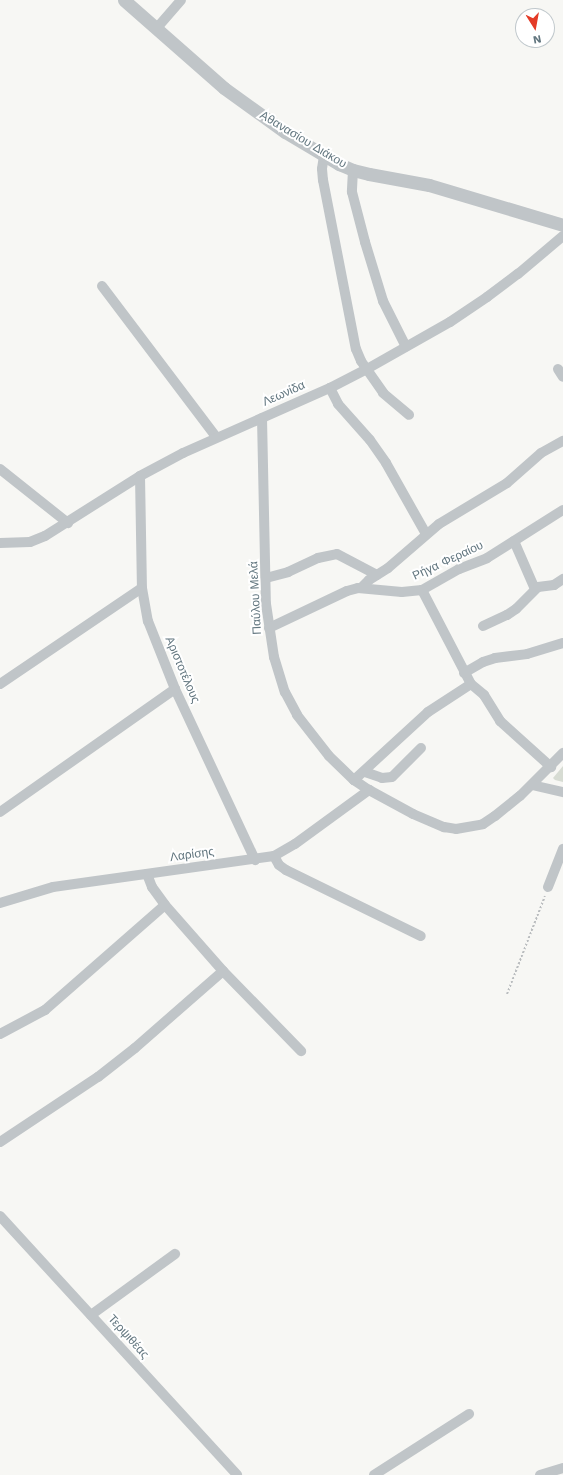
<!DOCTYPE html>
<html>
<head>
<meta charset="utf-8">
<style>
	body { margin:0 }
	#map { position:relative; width:563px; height:1475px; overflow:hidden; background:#f7f7f4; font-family:"Work Sans",sans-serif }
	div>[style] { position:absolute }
	.green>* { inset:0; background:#d7dcd3 }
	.path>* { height:2px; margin-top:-1px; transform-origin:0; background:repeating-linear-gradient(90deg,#babdbf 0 2px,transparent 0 4px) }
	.minor>* { height:10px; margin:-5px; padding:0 5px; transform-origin:5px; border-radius:5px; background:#c0c5c8 }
	.tertiary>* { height:13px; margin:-6.5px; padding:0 6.5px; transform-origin:6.5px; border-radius:6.5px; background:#c0c5c8 }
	span { translate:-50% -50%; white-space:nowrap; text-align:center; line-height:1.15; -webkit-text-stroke:4px #fff; paint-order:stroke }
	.street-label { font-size:12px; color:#62767f }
	.north { position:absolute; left:515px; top:8px; width:40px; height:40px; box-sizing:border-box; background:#fff; border:1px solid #c0c8cc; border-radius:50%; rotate:169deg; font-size:11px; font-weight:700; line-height:16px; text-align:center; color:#62767f }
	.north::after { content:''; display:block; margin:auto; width:14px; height:18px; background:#e43b27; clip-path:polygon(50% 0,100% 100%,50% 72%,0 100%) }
</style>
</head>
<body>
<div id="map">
	<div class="green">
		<i style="clip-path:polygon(563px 766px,563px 782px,555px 780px,553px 778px)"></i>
	</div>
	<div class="path">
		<i style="left:507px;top:994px;width:105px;rotate:-68.8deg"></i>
	</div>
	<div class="minor">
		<i style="left:156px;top:29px;width:38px;rotate:-49deg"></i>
		<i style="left:324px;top:156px;width:13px;rotate:99deg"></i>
		<i style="left:322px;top:169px;width:11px;rotate:85deg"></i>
		<i style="left:323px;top:180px;width:172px;rotate:79deg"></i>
		<i style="left:356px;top:349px;width:13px;rotate:67deg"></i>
		<i style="left:361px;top:361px;width:39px;rotate:55deg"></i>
		<i style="left:383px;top:393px;width:34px;rotate:40deg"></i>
		<i style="left:353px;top:170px;width:22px;rotate:93deg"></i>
		<i style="left:352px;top:192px;width:52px;rotate:75.4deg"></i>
		<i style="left:365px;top:242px;width:62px;rotate:73deg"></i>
		<i style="left:383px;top:301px;width:51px;rotate:63.4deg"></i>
		<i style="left:102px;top:286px;width:189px;rotate:52.9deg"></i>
		<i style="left:558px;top:369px;width:9px;rotate:58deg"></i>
		<i style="left:330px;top:388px;width:18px;rotate:63deg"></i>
		<i style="left:338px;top:404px;width:48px;rotate:48.4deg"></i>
		<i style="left:370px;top:440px;width:28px;rotate:55deg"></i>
		<i style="left:386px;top:463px;width:81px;rotate:60.6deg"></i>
		<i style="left:262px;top:418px;width:186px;rotate:88.8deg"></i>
		<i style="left:266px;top:604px;width:54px;rotate:81.4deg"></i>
		<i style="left:274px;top:657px;width:37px;rotate:73deg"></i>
		<i style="left:285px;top:692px;width:26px;rotate:62deg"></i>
		<i style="left:297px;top:715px;width:52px;rotate:52deg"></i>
		<i style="left:329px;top:756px;width:35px;rotate:44deg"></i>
		<i style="left:354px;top:780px;width:18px;rotate:34deg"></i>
		<i style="left:369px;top:790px;width:50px;rotate:28.6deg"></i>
		<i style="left:413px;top:814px;width:34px;rotate:23deg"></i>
		<i style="left:444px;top:827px;width:12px;rotate:9deg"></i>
		<i style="left:456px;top:829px;width:27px;rotate:-10deg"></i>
		<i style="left:483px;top:824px;width:14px;rotate:-34deg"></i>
		<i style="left:495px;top:816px;width:32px;rotate:-39deg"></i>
		<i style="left:520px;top:796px;width:61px;rotate:-45deg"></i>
		<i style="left:0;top:469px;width:87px;rotate:38.5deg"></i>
		<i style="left:140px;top:476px;width:112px;rotate:89deg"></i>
		<i style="left:142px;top:588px;width:34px;rotate:80deg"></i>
		<i style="left:148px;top:621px;width:73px;rotate:68.3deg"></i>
		<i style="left:175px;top:689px;width:189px;rotate:64.9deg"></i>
		<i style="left:514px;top:541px;width:52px;rotate:66.4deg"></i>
		<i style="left:0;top:543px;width:30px;rotate:-2deg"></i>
		<i style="left:30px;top:542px;width:16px;rotate:-22deg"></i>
		<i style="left:45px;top:536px;width:112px;rotate:-32.3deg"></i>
		<i style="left:140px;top:476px;width:49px;rotate:-28.1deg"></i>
		<i style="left:183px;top:453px;width:161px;rotate:-23.9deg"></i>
		<i style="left:330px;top:388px;width:42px;rotate:-27.2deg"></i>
		<i style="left:367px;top:369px;width:95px;rotate:-29.5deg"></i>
		<i style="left:450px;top:322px;width:45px;rotate:-34deg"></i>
		<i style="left:487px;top:297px;width:39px;rotate:-37deg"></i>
		<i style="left:518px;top:274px;width:59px;rotate:-40.2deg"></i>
		<i style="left:266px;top:578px;width:23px;rotate:-15deg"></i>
		<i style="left:288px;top:572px;width:33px;rotate:-25deg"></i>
		<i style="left:318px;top:558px;width:19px;rotate:-12deg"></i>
		<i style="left:337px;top:554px;width:45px;rotate:27.7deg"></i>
		<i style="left:361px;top:588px;width:11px;rotate:-45deg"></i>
		<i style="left:369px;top:580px;width:22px;rotate:-32deg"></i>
		<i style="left:388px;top:568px;width:67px;rotate:-40.8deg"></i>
		<i style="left:439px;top:524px;width:79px;rotate:-31.1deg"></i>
		<i style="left:507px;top:483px;width:45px;rotate:-41.4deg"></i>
		<i style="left:541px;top:453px;width:25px;rotate:-29deg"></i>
		<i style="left:422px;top:590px;width:106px;rotate:62.5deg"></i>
		<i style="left:471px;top:684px;width:17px;rotate:40deg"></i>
		<i style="left:484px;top:695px;width:31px;rotate:58deg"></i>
		<i style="left:500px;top:721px;width:69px;rotate:42deg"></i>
		<i style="left:483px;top:626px;width:26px;rotate:-25deg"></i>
		<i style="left:507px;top:615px;width:11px;rotate:-34deg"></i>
		<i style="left:516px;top:609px;width:31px;rotate:-45deg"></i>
		<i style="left:538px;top:587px;width:16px;rotate:-7deg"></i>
		<i style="left:554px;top:585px;width:11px;rotate:-34deg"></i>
		<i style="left:269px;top:628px;width:86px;rotate:-25.4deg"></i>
		<i style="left:347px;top:591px;width:11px;rotate:-15deg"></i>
		<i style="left:358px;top:588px;width:44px;rotate:5.2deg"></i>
		<i style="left:402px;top:592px;width:20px;rotate:-6deg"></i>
		<i style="left:422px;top:590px;width:43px;rotate:-29.6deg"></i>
		<i style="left:459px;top:569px;width:30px;rotate:-21deg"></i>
		<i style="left:487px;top:558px;width:90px;rotate:-32.3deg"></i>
		<i style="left:464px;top:673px;width:22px;rotate:-30deg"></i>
		<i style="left:483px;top:662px;width:13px;rotate:-18deg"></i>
		<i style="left:495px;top:658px;width:32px;rotate:-7deg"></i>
		<i style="left:527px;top:654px;width:38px;rotate:-17deg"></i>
		<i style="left:0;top:684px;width:171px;rotate:-34.1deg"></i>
		<i style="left:365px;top:772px;width:18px;rotate:19deg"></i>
		<i style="left:382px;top:778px;width:10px;rotate:-6deg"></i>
		<i style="left:392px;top:777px;width:41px;rotate:-45deg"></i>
		<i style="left:354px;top:780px;width:100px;rotate:-42.6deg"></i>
		<i style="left:428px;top:712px;width:51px;rotate:-33.1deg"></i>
		<i style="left:532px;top:785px;width:32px;rotate:13deg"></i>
		<i style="left:0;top:812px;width:214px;rotate:-35.1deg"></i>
		<i style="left:274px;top:856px;width:10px;rotate:61deg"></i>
		<i style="left:279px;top:865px;width:9px;rotate:36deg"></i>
		<i style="left:286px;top:870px;width:150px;rotate:26.1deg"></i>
		<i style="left:147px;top:874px;width:14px;rotate:69deg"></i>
		<i style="left:152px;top:887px;width:22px;rotate:54deg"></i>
		<i style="left:165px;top:905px;width:88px;rotate:48.7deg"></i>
		<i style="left:223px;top:971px;width:112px;rotate:45.7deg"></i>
		<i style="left:548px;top:887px;width:41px;rotate:-68.5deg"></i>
		<i style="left:0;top:903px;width:55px;rotate:-16.8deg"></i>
		<i style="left:53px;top:887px;width:223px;rotate:-8deg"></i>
		<i style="left:274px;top:856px;width:24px;rotate:-30deg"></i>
		<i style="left:295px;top:844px;width:92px;rotate:-36.1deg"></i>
		<i style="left:0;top:1034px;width:51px;rotate:-28.1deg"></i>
		<i style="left:45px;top:1010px;width:159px;rotate:-41.2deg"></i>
		<i style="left:0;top:1142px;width:118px;rotate:-33.6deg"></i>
		<i style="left:98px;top:1077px;width:47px;rotate:-38.1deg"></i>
		<i style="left:135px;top:1048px;width:117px;rotate:-41.2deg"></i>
		<i style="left:0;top:1216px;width:351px;rotate:47.5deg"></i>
		<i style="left:91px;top:1315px;width:104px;rotate:-36deg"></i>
		<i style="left:374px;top:1475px;width:113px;rotate:-32.7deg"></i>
		<i style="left:540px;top:1475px;width:24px;rotate:-17deg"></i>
	</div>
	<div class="tertiary">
		<i style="left:124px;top:0;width:133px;rotate:41.3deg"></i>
		<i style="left:224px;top:88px;width:75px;rotate:35.8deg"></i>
		<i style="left:285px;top:132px;width:63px;rotate:30.7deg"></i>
		<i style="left:339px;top:164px;width:15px;rotate:23deg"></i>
		<i style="left:353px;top:170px;width:16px;rotate:14deg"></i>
		<i style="left:369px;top:174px;width:61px;rotate:10.4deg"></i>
		<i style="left:429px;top:185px;width:140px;rotate:16.6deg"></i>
	</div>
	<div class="street-label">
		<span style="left:303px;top:140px;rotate:31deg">Αθανασίου Διάκου</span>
		<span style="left:284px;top:394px;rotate:-24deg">Λεωνίδα</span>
		<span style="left:448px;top:561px;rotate:-25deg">Ρήγα Φεραίου</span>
		<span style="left:256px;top:598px;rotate:-93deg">Παύλου Μελά</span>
		<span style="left:182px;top:670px;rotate:67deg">Αριστοτέλους</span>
		<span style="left:192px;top:855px;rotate:-8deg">Λαρίσης</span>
		<span style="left:128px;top:1337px;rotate:48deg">Τερψιθέας</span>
	</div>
	<div class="north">N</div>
</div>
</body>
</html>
